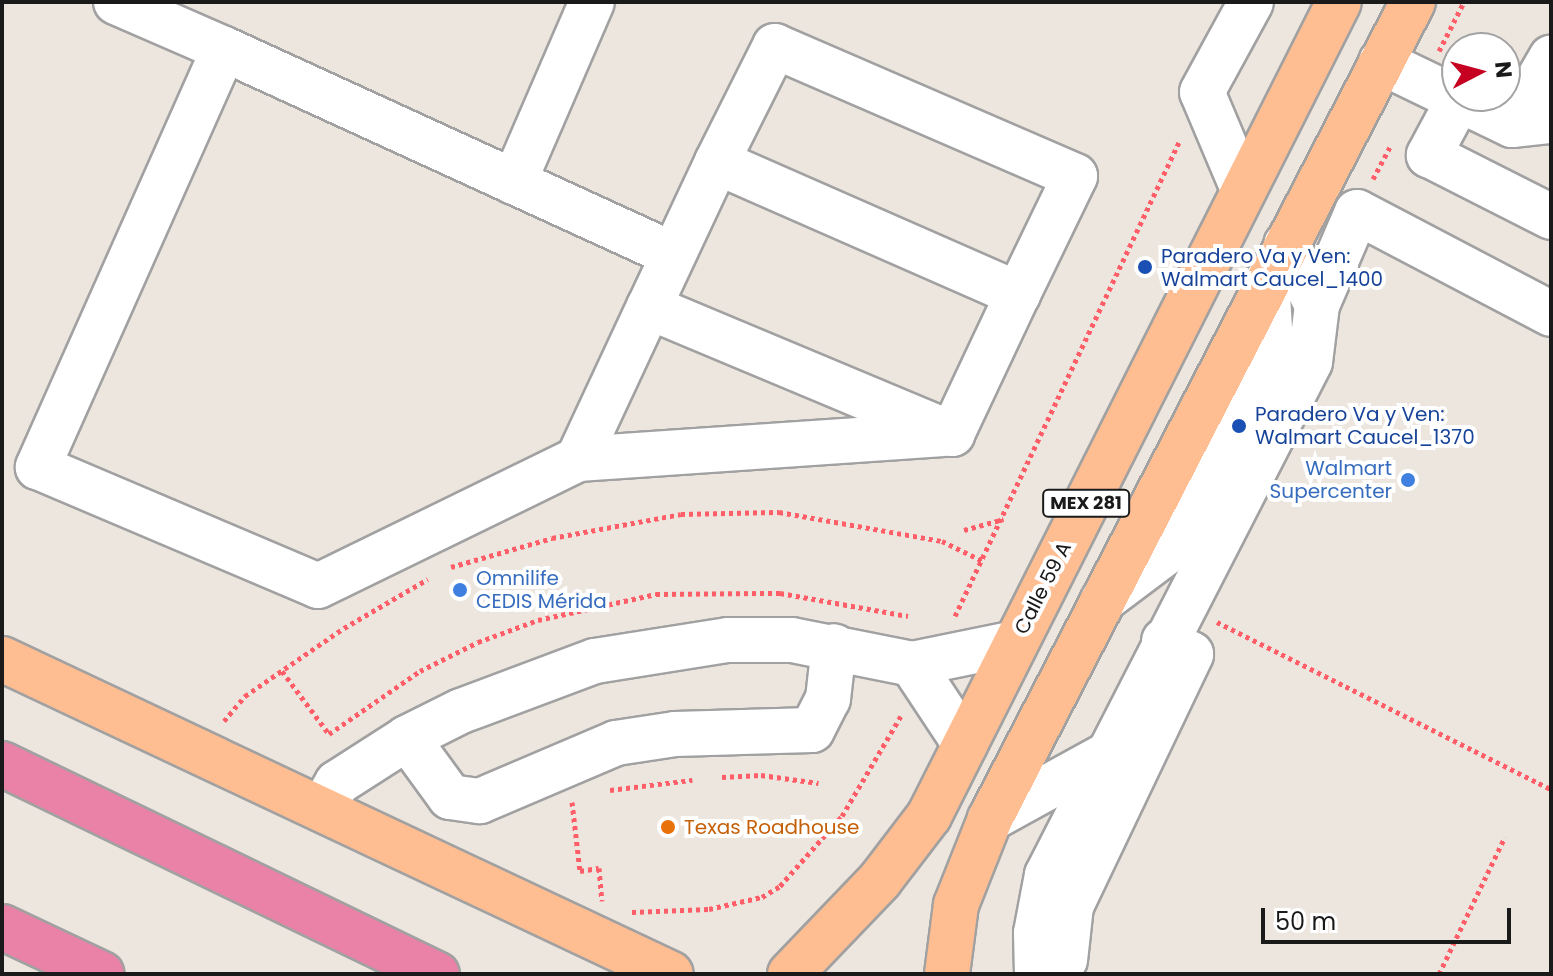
<!DOCTYPE html>
<html>
<head>
<meta charset="utf-8">
<style>
	body { margin:0 }
	#map { position:relative; width:1553px; height:976px; overflow:hidden; background:#ede6df; font-family:Poppins,sans-serif }
	div>[style] { position:absolute }
	.path>* { height:5px; margin-top:-2.5px; transform-origin:0; background:repeating-linear-gradient(90deg,#ff5e68 0 4px,transparent 0 8px) }
	.roads { filter:drop-shadow(2px 0 #a1a1a1) drop-shadow(-2px 0 #a1a1a1) drop-shadow(0 2px #a1a1a1) drop-shadow(0 -2px #a1a1a1) }
	.minor>* { height:44px; margin:-22px; padding:0 22px; transform-origin:22px; border-radius:22px; background:#fff }
	.major>* { height:44px; margin:-22px; padding:0 22px; transform-origin:22px; border-radius:22px; background:#ffbd92 }
	.highway>* { height:44px; margin:-22px; padding:0 22px; transform-origin:22px; border-radius:22px; background:#ea81a6 }
	.dots>* { width:22px; height:22px; translate:-50% -50%; box-sizing:border-box; border:4px solid #fff; border-radius:50% }
	span { translate:-50% -50%; white-space:nowrap; text-align:center; line-height:1.15; -webkit-text-stroke:8px #fff; paint-order:stroke }
	.shield-label span { padding:2px 6px; background:#fff; border:2px solid; border-radius:6px; -webkit-text-stroke-width:0 }
	.shield-label { font-size:18px; color:#1a1a1a; font-weight:700 }
	.transit-label { font-size:20px; color:#164399 }
	.left { translate:0 -50%; text-align:left }
	.shop-label { font-size:20px; color:#366cbe }
	.right { translate:-100% -50%; text-align:right }
	.street-label { font-size:20px; color:#1a1a1a }
	.food-label { font-size:20px; color:#c56008 }
	.frame { position:absolute; inset:0; border:4px solid #1a1a1a; pointer-events:none }
	.north { position:absolute; left:1441px; top:32px; width:80px; height:80px; box-sizing:border-box; background:#fff; border:2px solid #a3a3a3; border-radius:50%; rotate:84deg; font-size:22px; font-weight:700; line-height:32px; text-align:center; color:#1a1a1a }
	.north::after { content:''; display:block; margin:auto; width:28px; height:36px; background:#c50021; clip-path:polygon(50% 0,100% 100%,50% 72%,0 100%) }
	.scale { position:absolute; left:1261px; top:908px; width:250px; height:36px; box-sizing:border-box; border:4px solid #1a1a1a; border-top:0; padding-left:10px; font-size:24px; line-height:28px; white-space:nowrap; color:#1a1a1a; -webkit-text-stroke:6px #fff; paint-order:stroke }
</style>
</head>
<body>
<div id="map">
	<div class="path">
		<i style="left:1439px;top:51px;width:55px;rotate:-63deg"></i>
		<i style="left:1373px;top:179px;width:38px;rotate:-62deg"></i>
		<i style="left:964px;top:530px;width:41px;rotate:-15.4deg"></i>
		<i style="left:451px;top:567px;width:105px;rotate:-16deg"></i>
		<i style="left:552px;top:538px;width:131px;rotate:-10.5deg"></i>
		<i style="left:681px;top:514px;width:98px;rotate:-1.2deg"></i>
		<i style="left:779px;top:512px;width:166px;rotate:10.1deg"></i>
		<i style="left:942px;top:541px;width:46px;rotate:26deg"></i>
		<i style="left:955px;top:616px;width:526px;rotate:-64.7deg"></i>
		<i style="left:1217px;top:622px;width:373px;rotate:26.6deg"></i>
		<i style="left:282px;top:671px;width:79px;rotate:53.3deg"></i>
		<i style="left:329px;top:734px;width:111px;rotate:-34.7deg"></i>
		<i style="left:420px;top:671px;width:65px;rotate:-26.6deg"></i>
		<i style="left:478px;top:642px;width:64px;rotate:-20.1deg"></i>
		<i style="left:538px;top:620px;width:121px;rotate:-12.4deg"></i>
		<i style="left:656px;top:594px;width:124px;rotate:-0.5deg"></i>
		<i style="left:780px;top:593px;width:130px;rotate:10.2deg"></i>
		<i style="left:224px;top:721px;width:33px;rotate:-50deg"></i>
		<i style="left:245px;top:696px;width:120px;rotate:-34.5deg"></i>
		<i style="left:344px;top:628px;width:97px;rotate:-30.3deg"></i>
		<i style="left:722px;top:777px;width:39px;rotate:-3deg"></i>
		<i style="left:761px;top:775px;width:58px;rotate:8deg"></i>
		<i style="left:610px;top:790px;width:83px;rotate:-7deg"></i>
		<i style="left:572px;top:802px;width:69px;rotate:83.4deg"></i>
		<i style="left:580px;top:871px;width:19px;rotate:-9deg"></i>
		<i style="left:599px;top:868px;width:33px;rotate:85deg"></i>
		<i style="left:632px;top:912px;width:77px;rotate:-2.2deg"></i>
		<i style="left:709px;top:909px;width:54px;rotate:-12.8deg"></i>
		<i style="left:762px;top:897px;width:21px;rotate:-31deg"></i>
		<i style="left:780px;top:886px;width:94px;rotate:-48.5deg"></i>
		<i style="left:842px;top:816px;width:116px;rotate:-59.5deg"></i>
		<i style="left:1439px;top:974px;width:152px;rotate:-64.3deg"></i>
	</div>
	<div class="roads">
		<div class="minor">
			<i style="left:116px;top:2px;width:118px;rotate:23.5deg"></i>
			<i style="left:224px;top:49px;width:458px;rotate:114deg"></i>
			<i style="left:38px;top:467px;width:304px;rotate:23deg"></i>
			<i style="left:318px;top:586px;width:289px;rotate:-26deg"></i>
			<i style="left:578px;top:459px;width:168px;rotate:-65deg"></i>
			<i style="left:224px;top:49px;width:494px;rotate:24.6deg"></i>
			<i style="left:1381px;top:62px;width:145px;rotate:25.7deg"></i>
			<i style="left:1512px;top:125px;width:39px;rotate:-6deg"></i>
			<i style="left:1459px;top:99px;width:64px;rotate:118.2deg"></i>
			<i style="left:1429px;top:155px;width:137px;rotate:26.9deg"></i>
			<i style="left:1512px;top:125px;width:78px;rotate:-59.8deg"></i>
			<i style="left:717px;top:162px;width:329px;rotate:23.7deg"></i>
			<i style="left:1018px;top:294px;width:131px;rotate:-64.2deg"></i>
			<i style="left:1075px;top:176px;width:327px;rotate:-156.6deg"></i>
			<i style="left:775px;top:46px;width:130px;rotate:116.6deg"></i>
			<i style="left:717px;top:162px;width:160px;rotate:115.1deg"></i>
			<i style="left:649px;top:307px;width:329px;rotate:22.7deg"></i>
			<i style="left:952px;top:434px;width:155px;rotate:-64.8deg"></i>
			<i style="left:514px;top:182px;width:196px;rotate:-66.6deg"></i>
			<i style="left:1243px;top:189px;width:105px;rotate:-112.9deg"></i>
			<i style="left:1202px;top:92px;width:102px;rotate:-61.4deg"></i>
			<i style="left:1317px;top:305px;width:101px;rotate:-66.7deg"></i>
			<i style="left:1357px;top:212px;width:219px;rotate:27.7deg"></i>
			<i style="left:578px;top:459px;width:366px;rotate:-3.9deg"></i>
			<i style="left:1103px;top:600px;width:95px;rotate:-36.9deg"></i>
			<i style="left:1179px;top:543px;width:219px;rotate:-65.2deg"></i>
			<i style="left:1271px;top:344px;width:63px;rotate:-93.6deg"></i>
			<i style="left:912px;top:664px;width:96px;rotate:56.5deg"></i>
			<i style="left:407px;top:738px;width:73px;rotate:53.9deg"></i>
			<i style="left:450px;top:797px;width:30px;rotate:8deg"></i>
			<i style="left:480px;top:801px;width:148px;rotate:-23.1deg"></i>
			<i style="left:616px;top:743px;width:60px;rotate:-8.7deg"></i>
			<i style="left:675px;top:734px;width:137px;rotate:-1.7deg"></i>
			<i style="left:812px;top:730px;width:35px;rotate:-63deg"></i>
			<i style="left:828px;top:699px;width:53px;rotate:-83.5deg"></i>
			<i style="left:322px;top:809px;width:30px;rotate:-60deg"></i>
			<i style="left:337px;top:783px;width:83px;rotate:-32.7deg"></i>
			<i style="left:407px;top:738px;width:60px;rotate:-26.6deg"></i>
			<i style="left:461px;top:711px;width:143px;rotate:-20.5deg"></i>
			<i style="left:595px;top:661px;width:135px;rotate:-9deg"></i>
			<i style="left:728px;top:640px;width:64px"></i>
			<i style="left:792px;top:640px;width:122px;rotate:11.3deg"></i>
			<i style="left:912px;top:664px;width:105px;rotate:-11.5deg"></i>
			<i style="left:990px;top:819px;width:129px;rotate:-28.8deg"></i>
			<i style="left:1065px;top:960px;width:54px;rotate:-83.7deg"></i>
			<i style="left:1071px;top:906px;width:279px;rotate:-64.5deg"></i>
			<i style="left:1191px;top:654px;width:30px;rotate:-154deg"></i>
			<i style="left:1037px;top:974px;width:41px;rotate:-91.4deg"></i>
			<i style="left:1036px;top:933px;width:59px;rotate:-79.3deg"></i>
			<i style="left:1047px;top:875px;width:576px;rotate:-62.86deg"></i>
			<i style="left:1310px;top:362px;width:57px;rotate:-83deg"></i>
			<i style="left:1317px;top:305px;width:68px;rotate:-116.9deg"></i>
		</div>
		<div class="major">
			<i style="left:2px;top:659px;width:739px;rotate:25.21deg"></i>
			<i style="left:790px;top:974px;width:130px;rotate:-46.2deg"></i>
			<i style="left:880px;top:880px;width:81px;rotate:-52.6deg"></i>
			<i style="left:929px;top:816px;width:911px;rotate:-63.27deg"></i>
			<i style="left:947px;top:974px;width:70px;rotate:-82.6deg"></i>
			<i style="left:956px;top:905px;width:92px;rotate:-68.4deg"></i>
			<i style="left:990px;top:819px;width:920px;rotate:-62.63deg"></i>
		</div>
		<div class="highway">
			<i style="left:2px;top:764px;width:483px;rotate:25.8deg"></i>
			<i style="left:2px;top:927px;width:110px;rotate:25.2deg"></i>
		</div>
	</div>
	<div class="dots">
		<i style="left:1145px;top:267px;background:#1a4fb4"></i>
		<i style="left:1239px;top:426px;background:#1a4fb4"></i>
		<i style="left:1408px;top:480px;background:#3f7fe0"></i>
		<i style="left:460px;top:590px;background:#3f7fe0"></i>
		<i style="left:668px;top:827px;background:#e8710a"></i>
	</div>
	<div class="shield-label">
		<span style="left:1086px;top:503px">MEX 281</span>
	</div>
	<div class="transit-label">
		<span class="left" style="left:1161px;top:268px">Paradero Va y Ven:<br>Walmart Caucel_1400</span>
		<span class="left" style="left:1255px;top:426px">Paradero Va y Ven:<br>Walmart Caucel_1370</span>
	</div>
	<div class="shop-label">
		<span class="right" style="left:1392px;top:480px">Walmart<br>Supercenter</span>
		<span class="left" style="left:476px;top:590px">Omnilife<br>CEDIS Mérida</span>
	</div>
	<div class="street-label">
		<span style="left:1043px;top:588px;rotate:-63deg">Calle 59 A</span>
	</div>
	<div class="food-label">
		<span class="left" style="left:684px;top:827px">Texas Roadhouse</span>
	</div>
	<div class="frame"></div>
	<div class="north">N</div>
	<div class="scale">50 m</div>
</div>
</body>
</html>
